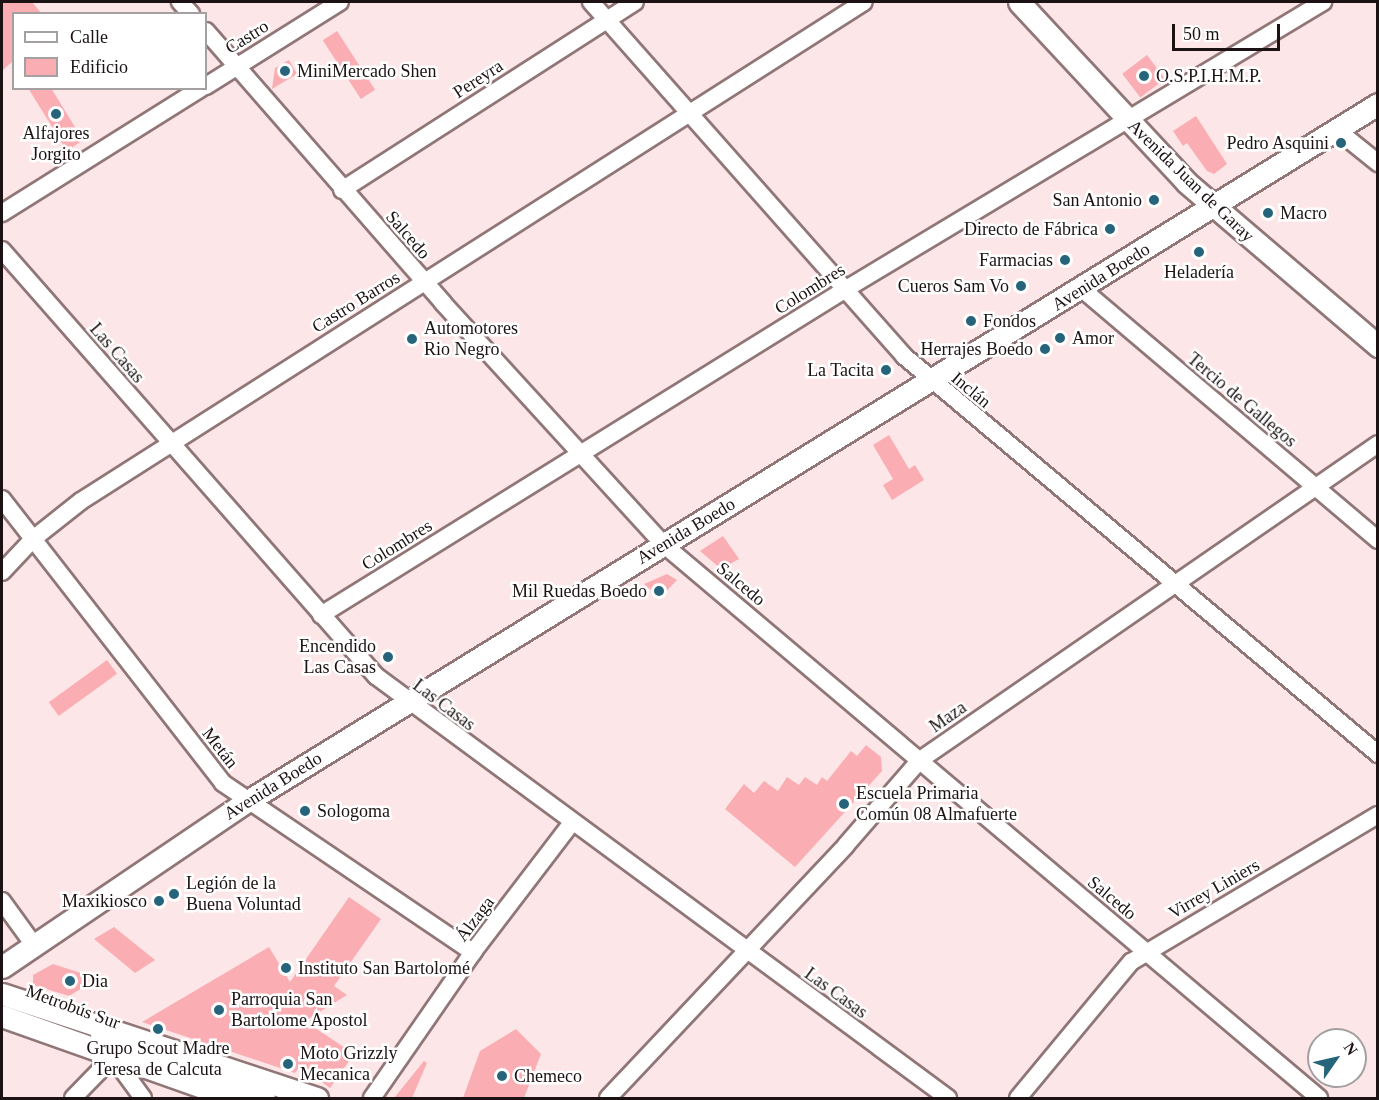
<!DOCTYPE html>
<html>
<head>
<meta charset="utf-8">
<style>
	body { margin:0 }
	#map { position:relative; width:1379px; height:1100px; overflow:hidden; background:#fde6e7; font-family:"Times New Roman",serif }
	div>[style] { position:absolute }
	.building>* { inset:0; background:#faaeb3; transform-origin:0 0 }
	.roads { filter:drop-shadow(2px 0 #907677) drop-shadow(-2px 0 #907677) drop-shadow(0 2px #907677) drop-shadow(0 -2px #907677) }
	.minor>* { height:16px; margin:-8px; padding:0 8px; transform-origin:8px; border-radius:8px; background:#fff }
	.major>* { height:21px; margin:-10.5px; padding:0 10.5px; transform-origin:10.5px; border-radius:10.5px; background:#fff }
	.dots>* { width:16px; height:16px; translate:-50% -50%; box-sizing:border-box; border:3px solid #fff; border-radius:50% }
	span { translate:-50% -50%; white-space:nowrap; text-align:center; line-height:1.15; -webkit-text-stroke:5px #fff; paint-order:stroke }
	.street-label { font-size:18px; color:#1c1213 }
	.poi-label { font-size:18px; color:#1c1213 }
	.left { translate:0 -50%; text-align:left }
	.right { translate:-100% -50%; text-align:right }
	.frame { position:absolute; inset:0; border:3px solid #1c1213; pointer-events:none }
	.legend { position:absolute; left:12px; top:12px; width:195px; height:78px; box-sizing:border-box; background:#fff; border:2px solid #a4a0a1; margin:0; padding:8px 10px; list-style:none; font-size:18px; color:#1c1213 }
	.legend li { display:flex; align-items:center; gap:12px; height:30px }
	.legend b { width:30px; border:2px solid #a4a0a1 }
	.north { position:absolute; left:1307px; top:1028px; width:60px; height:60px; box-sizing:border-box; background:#fff; border:2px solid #a4a0a1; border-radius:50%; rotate:56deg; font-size:16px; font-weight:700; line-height:24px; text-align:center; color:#1c1213 }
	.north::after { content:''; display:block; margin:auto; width:21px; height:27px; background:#25647a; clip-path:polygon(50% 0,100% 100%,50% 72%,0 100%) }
	.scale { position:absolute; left:1172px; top:24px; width:108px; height:27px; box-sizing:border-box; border:3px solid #1c1213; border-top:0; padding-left:8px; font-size:18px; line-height:21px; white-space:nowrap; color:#1c1213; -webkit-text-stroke:4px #fff; paint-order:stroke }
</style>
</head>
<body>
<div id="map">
	<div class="building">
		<i style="clip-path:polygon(2px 2px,32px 2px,42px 14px,14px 14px,14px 60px,2px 71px)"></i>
		<i style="left:337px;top:31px;width:70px;height:17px;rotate:57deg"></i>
		<i style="left:1147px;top:55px;width:30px;height:31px;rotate:53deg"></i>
		<i style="clip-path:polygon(289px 60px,297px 74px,272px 89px,275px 68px)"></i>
		<i style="clip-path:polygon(28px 88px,51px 88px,83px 140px,67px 151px)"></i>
		<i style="clip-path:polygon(1196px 116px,1227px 164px,1214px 174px,1207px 171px,1187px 143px,1183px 146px,1173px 131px)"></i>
		<i style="clip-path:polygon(889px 435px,909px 469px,915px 465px,924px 480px,892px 500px,883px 485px,893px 479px,873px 445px)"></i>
		<i style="clip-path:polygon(723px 536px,739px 559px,721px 569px,700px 551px)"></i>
		<i style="clip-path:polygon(667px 574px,677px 580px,660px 598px,644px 584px)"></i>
		<i style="left:107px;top:660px;width:17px;height:72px;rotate:54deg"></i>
		<i style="clip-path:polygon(866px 745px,881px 757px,882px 771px,795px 867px,725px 809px,744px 784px,754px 793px,764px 781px,778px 791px,787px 777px,799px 785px,805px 777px,817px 785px,822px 777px,827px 781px,851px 751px,857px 756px)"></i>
		<i style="clip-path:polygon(349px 897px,381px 919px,334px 986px,347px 995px,305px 1021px,354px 1054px,330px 1088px,300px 1066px,295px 1073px,142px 1022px,269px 947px,290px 982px)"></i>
		<i style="clip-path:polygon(114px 927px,155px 960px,135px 973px,94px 939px)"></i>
		<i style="clip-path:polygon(53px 964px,87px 975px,84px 987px,69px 996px,33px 985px,33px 975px)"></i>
		<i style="clip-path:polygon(516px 1029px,541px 1054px,524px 1098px,463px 1098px,480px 1051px)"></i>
		<i style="clip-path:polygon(424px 1061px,427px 1063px,412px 1098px,394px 1098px)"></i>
	</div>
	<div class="roads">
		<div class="minor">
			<i style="left:180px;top:2px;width:16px;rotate:47deg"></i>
			<i style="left:591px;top:2px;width:473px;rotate:48.5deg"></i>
			<i style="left:904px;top:356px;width:619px;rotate:40.02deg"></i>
			<i style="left:206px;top:31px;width:361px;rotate:48.9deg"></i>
			<i style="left:443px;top:303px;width:326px;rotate:47.6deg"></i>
			<i style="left:663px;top:544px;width:859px;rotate:40.18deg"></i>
			<i style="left:206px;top:86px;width:158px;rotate:-32.1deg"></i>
			<i style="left:1337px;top:130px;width:53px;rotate:38.8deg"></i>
			<i style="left:342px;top:190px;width:348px;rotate:-32.7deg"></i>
			<i style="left:2px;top:213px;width:235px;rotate:-32.1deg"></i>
			<i style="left:2px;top:250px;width:567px;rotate:48.72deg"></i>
			<i style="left:376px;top:676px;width:711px;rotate:36.42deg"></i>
			<i style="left:1082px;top:289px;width:388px;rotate:40.3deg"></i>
			<i style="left:2px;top:499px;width:360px;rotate:52.1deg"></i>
			<i style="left:223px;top:783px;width:302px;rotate:34.1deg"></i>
			<i style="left:2px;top:572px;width:45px;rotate:-46.8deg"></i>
			<i style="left:33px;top:539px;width:61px;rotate:-38.4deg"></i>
			<i style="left:81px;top:501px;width:928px;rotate:-32.51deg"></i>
			<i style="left:321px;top:615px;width:618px;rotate:-31.84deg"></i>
			<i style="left:846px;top:289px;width:557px;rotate:-31.03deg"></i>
			<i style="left:2px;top:901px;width:54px;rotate:54deg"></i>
			<i style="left:99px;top:1036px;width:179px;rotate:20.3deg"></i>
			<i style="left:73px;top:1098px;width:57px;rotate:-45.7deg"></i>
			<i style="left:113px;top:1057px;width:51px;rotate:53.8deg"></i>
			<i style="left:372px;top:1098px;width:178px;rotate:-55.3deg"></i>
			<i style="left:473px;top:952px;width:161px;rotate:-52.6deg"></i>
			<i style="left:608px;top:1098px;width:347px;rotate:-46.7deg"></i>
			<i style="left:846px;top:845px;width:113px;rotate:-49deg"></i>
			<i style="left:920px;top:760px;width:556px;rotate:-34.6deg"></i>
			<i style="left:1018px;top:1098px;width:177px;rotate:-50.3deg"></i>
			<i style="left:1131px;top:962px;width:287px;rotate:-30.8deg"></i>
		</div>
		<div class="major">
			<i style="left:1019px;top:2px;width:246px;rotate:47.1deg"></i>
			<i style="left:1186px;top:182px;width:253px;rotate:40.5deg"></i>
			<i style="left:2px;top:967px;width:295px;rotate:-34.1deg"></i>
			<i style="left:246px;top:802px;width:1330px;rotate:-31.66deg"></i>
			<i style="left:2px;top:994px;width:332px;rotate:18.3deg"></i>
			<i style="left:2px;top:1016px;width:245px;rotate:19.5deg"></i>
		</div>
	</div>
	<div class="dots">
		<i style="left:285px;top:71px;background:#25647a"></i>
		<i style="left:1144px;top:76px;background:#25647a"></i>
		<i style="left:56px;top:114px;background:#25647a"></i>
		<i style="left:1341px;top:143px;background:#25647a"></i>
		<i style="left:1154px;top:200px;background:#25647a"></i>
		<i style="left:1268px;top:213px;background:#25647a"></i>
		<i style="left:1110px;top:229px;background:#25647a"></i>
		<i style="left:1199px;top:252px;background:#25647a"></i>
		<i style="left:1065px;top:260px;background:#25647a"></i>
		<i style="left:1021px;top:286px;background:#25647a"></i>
		<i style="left:971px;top:321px;background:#25647a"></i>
		<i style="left:1060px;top:338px;background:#25647a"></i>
		<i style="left:412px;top:339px;background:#25647a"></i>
		<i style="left:1045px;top:349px;background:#25647a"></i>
		<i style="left:886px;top:370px;background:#25647a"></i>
		<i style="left:659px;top:591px;background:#25647a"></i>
		<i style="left:388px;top:657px;background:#25647a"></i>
		<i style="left:844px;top:804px;background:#25647a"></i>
		<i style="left:305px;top:811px;background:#25647a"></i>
		<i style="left:174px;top:894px;background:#25647a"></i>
		<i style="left:159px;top:901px;background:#25647a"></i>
		<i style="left:286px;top:968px;background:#25647a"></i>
		<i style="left:70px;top:981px;background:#25647a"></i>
		<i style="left:219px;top:1010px;background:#25647a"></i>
		<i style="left:158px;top:1029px;background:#25647a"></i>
		<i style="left:288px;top:1064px;background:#25647a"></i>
		<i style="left:502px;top:1076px;background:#25647a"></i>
	</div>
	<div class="street-label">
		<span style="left:247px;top:37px;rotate:-32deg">Castro</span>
		<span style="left:478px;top:79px;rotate:-33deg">Pereyra</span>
		<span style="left:1191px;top:181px;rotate:44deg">Avenida Juan de Garay</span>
		<span style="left:408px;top:235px;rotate:49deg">Salcedo</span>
		<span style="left:1101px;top:277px;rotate:-32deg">Avenida Boedo</span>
		<span style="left:810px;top:289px;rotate:-32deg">Colombres</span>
		<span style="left:356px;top:302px;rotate:-32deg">Castro Barros</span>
		<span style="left:117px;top:353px;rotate:49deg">Las Casas</span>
		<span style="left:971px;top:390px;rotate:40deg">Inclán</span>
		<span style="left:1242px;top:400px;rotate:40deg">Tercio de Gallegos</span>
		<span style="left:686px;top:531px;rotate:-31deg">Avenida Boedo</span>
		<span style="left:397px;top:545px;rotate:-32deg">Colombres</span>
		<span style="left:741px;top:584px;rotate:40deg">Salcedo</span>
		<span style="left:444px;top:705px;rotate:37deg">Las Casas</span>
		<span style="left:948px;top:717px;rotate:-35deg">Maza</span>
		<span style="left:220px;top:748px;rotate:52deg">Metán</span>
		<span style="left:273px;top:786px;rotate:-32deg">Avenida Boedo</span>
		<span style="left:1214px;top:889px;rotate:-30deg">Virrey Liniers</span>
		<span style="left:1112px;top:898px;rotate:40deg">Salcedo</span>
		<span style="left:475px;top:919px;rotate:-53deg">Álzaga</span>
		<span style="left:836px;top:993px;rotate:36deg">Las Casas</span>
		<span style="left:73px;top:1007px;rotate:20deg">Metrobús Sur</span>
	</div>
	<div class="poi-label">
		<span class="left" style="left:297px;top:71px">MiniMercado Shen</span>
		<span class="left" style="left:1156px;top:76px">O.S.P.I.H.M.P.</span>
		<span style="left:56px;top:144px">Alfajores<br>Jorgito</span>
		<span class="right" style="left:1329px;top:143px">Pedro Asquini</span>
		<span class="right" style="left:1142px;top:200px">San Antonio</span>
		<span class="left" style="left:1280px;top:213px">Macro</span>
		<span class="right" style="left:1098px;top:229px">Directo de Fábrica</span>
		<span class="right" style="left:1053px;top:260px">Farmacias</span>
		<span style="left:1199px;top:272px">Heladería</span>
		<span class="right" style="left:1009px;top:286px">Cueros Sam Vo</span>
		<span class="left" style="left:983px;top:321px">Fondos</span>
		<span class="left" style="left:424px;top:339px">Automotores<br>Rio Negro</span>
		<span class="left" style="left:1072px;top:338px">Amor</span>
		<span class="right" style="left:1033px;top:349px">Herrajes Boedo</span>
		<span class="right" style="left:874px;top:370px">La Tacita</span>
		<span class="right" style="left:647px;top:591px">Mil Ruedas Boedo</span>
		<span class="right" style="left:376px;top:657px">Encendido<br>Las Casas</span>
		<span class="left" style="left:856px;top:804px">Escuela Primaria<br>Común 08 Almafuerte</span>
		<span class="left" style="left:317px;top:811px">Sologoma</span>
		<span class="left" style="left:186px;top:894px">Legión de la<br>Buena Voluntad</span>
		<span class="right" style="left:147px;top:901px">Maxikiosco</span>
		<span class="left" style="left:298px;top:968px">Instituto San Bartolomé</span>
		<span class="left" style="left:82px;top:981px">Dia</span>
		<span class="left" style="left:231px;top:1010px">Parroquia San<br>Bartolome Apostol</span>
		<span style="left:158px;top:1059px">Grupo Scout Madre<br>Teresa de Calcuta</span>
		<span class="left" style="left:300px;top:1064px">Moto Grizzly<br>Mecanica</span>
		<span class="left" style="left:514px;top:1076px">Chemeco</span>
	</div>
	<div class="frame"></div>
	<ul class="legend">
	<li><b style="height:8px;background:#fff"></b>Calle</li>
	<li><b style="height:16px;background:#faaeb3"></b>Edificio</li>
	</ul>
	<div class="north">N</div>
	<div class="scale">50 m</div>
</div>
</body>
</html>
